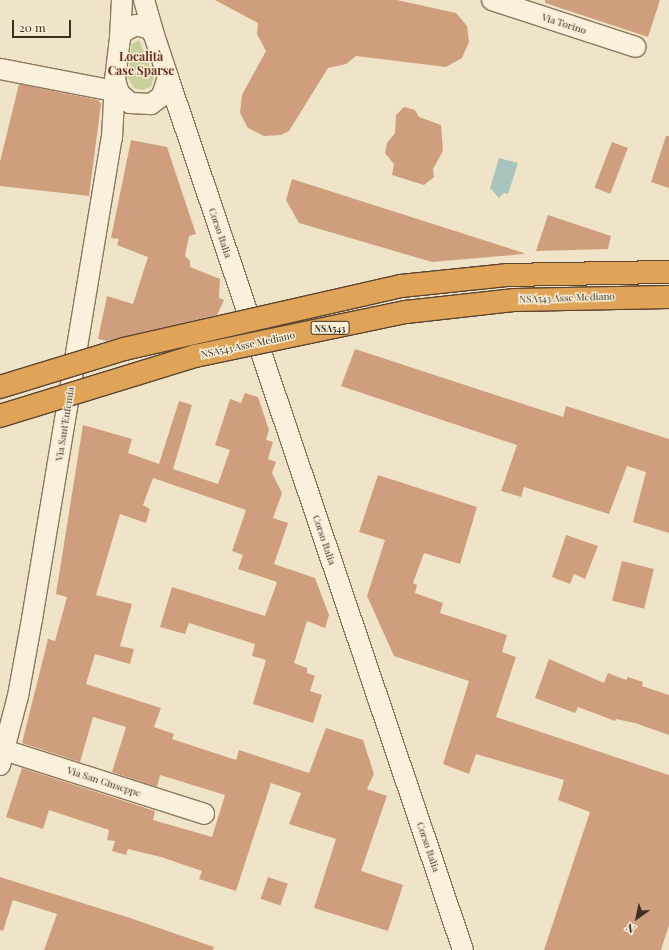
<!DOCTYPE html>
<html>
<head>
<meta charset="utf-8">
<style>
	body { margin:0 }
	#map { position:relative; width:669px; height:950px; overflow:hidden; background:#f0e4c8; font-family:"Playfair Display",serif }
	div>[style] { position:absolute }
	.green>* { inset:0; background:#c9cf9b }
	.water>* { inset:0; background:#a9c4bc }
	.building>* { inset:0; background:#cf9f7d; transform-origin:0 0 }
	.roads { filter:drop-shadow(1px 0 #8d765c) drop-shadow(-1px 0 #8d765c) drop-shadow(0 1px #8d765c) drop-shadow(0 -1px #8d765c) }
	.minor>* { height:20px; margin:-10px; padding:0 10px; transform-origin:10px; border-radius:10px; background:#faf1dc }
	.bridges { filter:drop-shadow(1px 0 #5b4430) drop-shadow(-1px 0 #5b4430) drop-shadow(0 1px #5b4430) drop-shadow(0 -1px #5b4430) }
	.highway-bridge>* { height:22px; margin:-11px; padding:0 11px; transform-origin:11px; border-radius:11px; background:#e0a458 }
	span { translate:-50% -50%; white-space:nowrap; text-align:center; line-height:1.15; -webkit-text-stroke:3px #f7eed8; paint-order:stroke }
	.shield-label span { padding:1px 3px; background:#f7eed8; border:1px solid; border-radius:3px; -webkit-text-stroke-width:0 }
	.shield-label { font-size:9px; color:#3d2e20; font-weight:700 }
	.street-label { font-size:10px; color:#3d2e20 }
	.quarter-label { font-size:12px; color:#6b2e1e; font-weight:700 }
	.north { position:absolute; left:617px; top:898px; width:40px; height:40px; -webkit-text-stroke:3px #f7eed8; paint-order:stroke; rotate:213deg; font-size:11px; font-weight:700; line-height:16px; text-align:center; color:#3d2e20 }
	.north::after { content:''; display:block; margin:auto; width:14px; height:18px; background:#3d2e20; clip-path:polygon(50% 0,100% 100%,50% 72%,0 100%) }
	.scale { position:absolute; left:12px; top:20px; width:59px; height:18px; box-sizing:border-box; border:2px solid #3d2e20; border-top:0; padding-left:5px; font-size:12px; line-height:14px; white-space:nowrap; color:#3d2e20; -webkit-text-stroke:3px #f7eed8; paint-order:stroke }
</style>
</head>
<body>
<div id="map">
	<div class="green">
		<i style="clip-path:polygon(139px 40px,154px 77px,151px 86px,143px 90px,134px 88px,128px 78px,132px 44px)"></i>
	</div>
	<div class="water">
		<i style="clip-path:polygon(499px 158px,518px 163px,508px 194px,504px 193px,499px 198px,490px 188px)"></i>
	</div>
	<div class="building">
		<i style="clip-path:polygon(215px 0,397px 0,456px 13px,467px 26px,469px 42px,462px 58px,446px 67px,356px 56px,346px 64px,328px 68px,289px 131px,281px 135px,264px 136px,248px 128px,240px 113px,242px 95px,266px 51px,257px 34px,258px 23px)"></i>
		<i style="clip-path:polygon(545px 0,660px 0,648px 37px,545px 3px)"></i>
		<i style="clip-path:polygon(19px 84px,98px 100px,101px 104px,89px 196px,0 186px,0 162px)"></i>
		<i style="clip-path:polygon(404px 107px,415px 110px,419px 117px,441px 125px,443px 151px,433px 169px,434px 177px,424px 185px,392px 175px,394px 164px,385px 153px,387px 143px,395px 133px,396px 115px)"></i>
		<i style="clip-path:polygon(666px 136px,669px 136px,669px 188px,651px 182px)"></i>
		<i style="clip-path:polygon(131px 140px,167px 147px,196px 234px,189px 236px,185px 256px,190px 261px,190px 267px,220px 279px,219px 298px,224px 300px,217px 315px,107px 341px,98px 339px,107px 296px,133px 304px,148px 257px,117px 245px,119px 239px,111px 238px)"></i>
		<i style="left:612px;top:142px;width:17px;height:49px;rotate:21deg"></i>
		<i style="clip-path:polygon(292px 179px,524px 253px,524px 254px,432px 262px,299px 223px,286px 200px)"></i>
		<i style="clip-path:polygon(548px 215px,611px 236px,608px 249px,536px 251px)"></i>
		<i style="clip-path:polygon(355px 349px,563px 417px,566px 406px,669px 439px,669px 533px,633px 522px,646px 472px,627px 466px,609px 514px,524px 487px,521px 497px,501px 491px,517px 445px,341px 386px)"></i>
		<i style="clip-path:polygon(245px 393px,258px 397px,269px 430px,266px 440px,273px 442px,268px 459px,276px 462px,272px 473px,282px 493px,273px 518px,288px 523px,274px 564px,315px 578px,329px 615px,325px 628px,307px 621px,294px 663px,307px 668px,307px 673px,315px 676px,310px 691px,322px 695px,313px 723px,253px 704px,266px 660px,252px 656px,255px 644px,189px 623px,185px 634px,160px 627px,172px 587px,265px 616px,277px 582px,238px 569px,243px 555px,232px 551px,246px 510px,153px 478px,143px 505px,150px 509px,146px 523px,120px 514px,96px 595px,132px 604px,120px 646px,134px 649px,130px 664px,95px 654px,86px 684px,161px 708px,154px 727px,174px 734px,172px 739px,236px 760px,239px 750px,309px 773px,326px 728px,363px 740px,374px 774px,367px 789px,387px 796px,361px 871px,403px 885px,388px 931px,314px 908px,336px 839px,289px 824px,301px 793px,271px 783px,236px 891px,199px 879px,202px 871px,161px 857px,128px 849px,126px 855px,112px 851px,115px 841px,107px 840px,109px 830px,49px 810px,43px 829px,6px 817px,22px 768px,155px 811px,153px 820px,212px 837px,225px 795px,160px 775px,157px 787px,112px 772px,126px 727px,93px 717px,80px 762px,22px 743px,48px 639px,55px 641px,67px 597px,56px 594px,83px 425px,132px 439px,128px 453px,159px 464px,179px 401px,192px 405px,173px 469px,218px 484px,230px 450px,215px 445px,230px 399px,241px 403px)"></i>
		<i style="clip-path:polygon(378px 475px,477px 507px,460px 564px,424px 553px,413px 583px,417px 585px,415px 593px,443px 603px,440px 613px,507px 635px,502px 652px,516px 657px,496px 717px,669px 775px,669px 925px,661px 950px,544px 950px,590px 812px,558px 800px,564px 780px,476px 754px,469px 774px,443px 764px,469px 681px,394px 656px,367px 596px,385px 540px,359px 532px)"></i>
		<i style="clip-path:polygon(566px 535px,598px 546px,585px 579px,574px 574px,570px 584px,552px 577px)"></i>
		<i style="left:622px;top:561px;width:33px;height:41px;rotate:14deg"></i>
		<i style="clip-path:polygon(549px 659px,604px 683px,608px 673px,626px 680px,628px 677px,643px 682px,642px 686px,669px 695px,669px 735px,635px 723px,616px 719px,615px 721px,578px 707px,575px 713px,535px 698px)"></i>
		<i style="clip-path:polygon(0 877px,130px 918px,214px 947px,213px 950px,44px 950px,57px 914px,13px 900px,3px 931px,0 930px)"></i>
		<i style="left:268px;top:877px;width:21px;height:23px;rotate:19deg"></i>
	</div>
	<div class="roads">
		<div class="minor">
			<i style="left:144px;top:0;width:36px;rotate:74deg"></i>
			<i style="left:492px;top:0;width:151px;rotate:18.1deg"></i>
			<i style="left:120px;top:38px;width:38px;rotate:-87deg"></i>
			<i style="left:0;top:69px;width:116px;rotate:10.9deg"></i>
			<i style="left:168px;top:77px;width:921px;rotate:71.33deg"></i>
			<i style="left:4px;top:750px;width:210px;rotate:17.7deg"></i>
			<i style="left:0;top:765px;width:71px;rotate:-75.4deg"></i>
			<i style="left:18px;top:696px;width:78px;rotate:-79.7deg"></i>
			<i style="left:32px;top:619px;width:488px;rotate:-80.6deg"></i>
			<i style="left:112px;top:138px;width:58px;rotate:-87deg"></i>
			<i style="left:115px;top:80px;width:42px;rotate:-83.2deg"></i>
			<i style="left:120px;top:38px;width:7px;rotate:-63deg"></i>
			<i style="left:123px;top:32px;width:15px;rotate:-28deg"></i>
			<i style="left:136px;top:25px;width:15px;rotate:16deg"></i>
			<i style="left:150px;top:29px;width:7px;rotate:56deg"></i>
			<i style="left:154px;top:35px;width:44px;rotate:71.6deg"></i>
			<i style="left:168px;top:77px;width:20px;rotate:108deg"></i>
			<i style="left:162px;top:96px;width:14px;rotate:144deg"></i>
			<i style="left:151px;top:104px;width:21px;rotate:-177deg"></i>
			<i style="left:130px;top:103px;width:15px;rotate:-138deg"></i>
			<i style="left:119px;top:93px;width:14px;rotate:-107deg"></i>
		</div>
	</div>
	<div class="bridges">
		<div class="highway-bridge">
			<i style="left:0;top:387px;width:130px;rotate:-17deg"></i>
			<i style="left:124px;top:349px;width:284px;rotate:-12.8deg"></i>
			<i style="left:401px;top:286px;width:108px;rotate:-5.9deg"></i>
			<i style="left:508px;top:275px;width:161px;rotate:-1.1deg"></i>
			<i style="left:0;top:416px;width:204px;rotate:-17.1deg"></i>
			<i style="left:195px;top:356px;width:216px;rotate:-11.8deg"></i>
			<i style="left:406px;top:312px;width:110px;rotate:-6.3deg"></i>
			<i style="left:515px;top:300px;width:154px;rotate:-1.1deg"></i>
		</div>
	</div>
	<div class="shield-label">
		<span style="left:330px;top:328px">NSA543</span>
	</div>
	<div class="street-label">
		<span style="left:564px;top:24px;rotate:18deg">Via Torino</span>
		<span style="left:220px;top:233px;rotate:71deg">Corso Italia</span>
		<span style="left:567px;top:298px;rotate:-2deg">NSA543 Asse Mediano</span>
		<span style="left:248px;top:345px;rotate:-12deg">NSA543 Asse Mediano</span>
		<span style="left:65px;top:424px;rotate:-81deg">Via Sant'Eufemia</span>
		<span style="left:324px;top:540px;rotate:71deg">Corso Italia</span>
		<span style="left:104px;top:782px;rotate:18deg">Via San Giuseppe</span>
		<span style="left:428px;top:847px;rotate:71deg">Corso Italia</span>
	</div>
	<div class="quarter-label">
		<span style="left:141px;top:64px">Località<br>Case Sparse</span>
	</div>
	<div class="north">N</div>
	<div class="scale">20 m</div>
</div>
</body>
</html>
